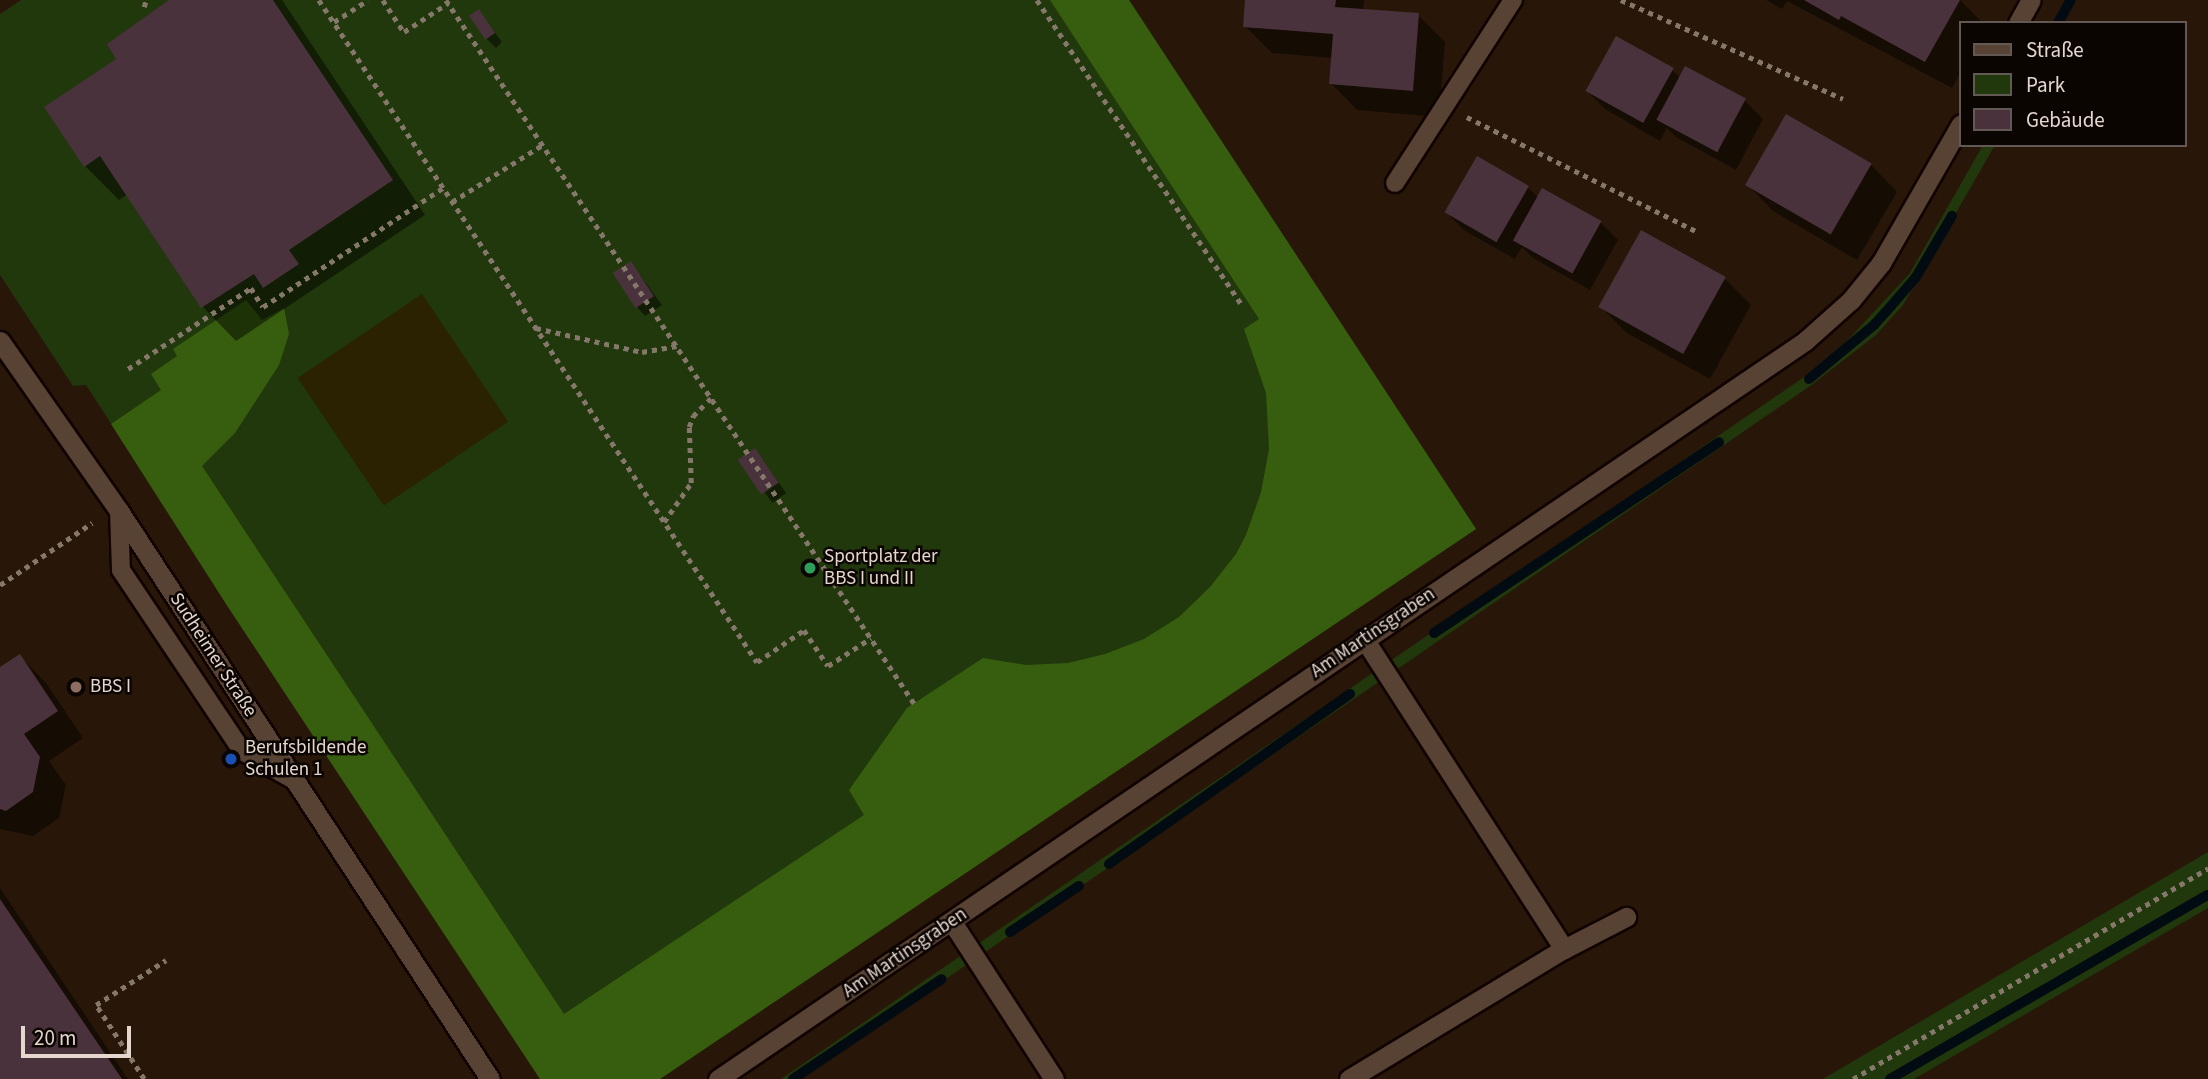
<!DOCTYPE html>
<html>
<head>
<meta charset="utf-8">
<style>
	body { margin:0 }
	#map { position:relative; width:2208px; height:1079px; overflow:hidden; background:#281709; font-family:"Source Sans 3",sans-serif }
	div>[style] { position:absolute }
	.green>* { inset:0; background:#20380b }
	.forest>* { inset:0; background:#375e0e }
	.sand>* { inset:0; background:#2a2201; transform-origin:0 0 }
	.shadow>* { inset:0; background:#0007; transform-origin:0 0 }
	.stream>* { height:10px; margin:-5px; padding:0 5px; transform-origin:5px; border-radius:5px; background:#020b12 }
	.building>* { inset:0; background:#4a323c; transform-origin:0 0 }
	.path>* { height:4.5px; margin-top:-2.25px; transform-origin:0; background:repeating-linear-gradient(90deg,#86776b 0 5px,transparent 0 10px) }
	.roads { filter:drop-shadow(2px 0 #100300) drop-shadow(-2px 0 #100300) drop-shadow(0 2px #100300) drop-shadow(0 -2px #100300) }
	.service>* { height:18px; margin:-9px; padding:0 9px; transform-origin:9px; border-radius:9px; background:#574234 }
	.minor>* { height:19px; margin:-9.5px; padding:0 9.5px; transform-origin:9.5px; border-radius:9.5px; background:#574234 }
	.dots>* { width:19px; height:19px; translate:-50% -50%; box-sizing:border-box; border:4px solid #0b0502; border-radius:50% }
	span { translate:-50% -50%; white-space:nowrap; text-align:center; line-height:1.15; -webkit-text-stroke:5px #0b0502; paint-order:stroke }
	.poi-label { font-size:19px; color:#e4d7ce }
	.left { translate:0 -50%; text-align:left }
	.street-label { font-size:19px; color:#e4d7ce }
	.legend { position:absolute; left:1959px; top:21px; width:228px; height:126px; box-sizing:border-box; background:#0b0502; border:2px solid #625954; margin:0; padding:9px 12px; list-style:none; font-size:21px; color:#e4d7ce }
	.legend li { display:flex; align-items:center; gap:14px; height:35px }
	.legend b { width:35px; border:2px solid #625954 }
	.scale { position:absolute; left:21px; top:1026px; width:110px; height:32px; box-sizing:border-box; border:4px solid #e4d7ce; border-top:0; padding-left:9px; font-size:21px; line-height:24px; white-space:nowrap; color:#e4d7ce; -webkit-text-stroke:5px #0b0502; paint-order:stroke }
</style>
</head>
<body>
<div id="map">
	<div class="green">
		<i style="clip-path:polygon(21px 0,1129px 0,1476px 529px,660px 1079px,540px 1079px,228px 607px,101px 408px,86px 385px,73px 386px,0 275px,0 14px)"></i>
		<i style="clip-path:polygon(1983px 145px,1995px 145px,1903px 305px,1876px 335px,1810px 386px,800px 1079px,781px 1079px,1807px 375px,1846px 342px,1910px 273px)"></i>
		<i style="clip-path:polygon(2208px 852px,2208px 908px,1914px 1079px,1823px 1079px)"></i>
	</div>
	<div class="forest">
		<i style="clip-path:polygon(1050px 0,1129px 0,1476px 529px,660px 1079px,540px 1079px,228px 607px,111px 424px,161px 390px,151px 374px,177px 356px,173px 349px,246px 300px,262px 320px,284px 308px,289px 334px,279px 365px,235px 433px,202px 466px,564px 1014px,864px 815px,849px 790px,907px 708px,983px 658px,1026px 665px,1068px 663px,1105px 654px,1144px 639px,1179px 617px,1210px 587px,1236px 554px,1246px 535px,1261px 492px,1269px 449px,1266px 393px,1244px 329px,1259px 319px)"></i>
	</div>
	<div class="sand">
		<i style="left:422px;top:294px;width:154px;height:150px;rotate:56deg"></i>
	</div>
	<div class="shadow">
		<i style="clip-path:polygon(172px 0,282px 0,425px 215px,236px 341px,203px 307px,128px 194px,119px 200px,85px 166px,46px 108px,119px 59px)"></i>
		<i style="clip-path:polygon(1247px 0,1364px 0,1363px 11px,1418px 15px,1445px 42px,1439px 117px,1357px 110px,1331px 83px,1333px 58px,1272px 53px,1245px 26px)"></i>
		<i style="clip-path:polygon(1766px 0,1960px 0,1983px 23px,1961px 23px,1961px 71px,1952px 88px,1787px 1px,1782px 9px)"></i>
		<i style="clip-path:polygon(479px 11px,502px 42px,496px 48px,487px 39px)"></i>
		<i style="clip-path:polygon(1686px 69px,1745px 101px,1763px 119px,1736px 170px,1676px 137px,1667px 128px,1660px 141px,1605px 109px,1587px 91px,1672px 70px,1681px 78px)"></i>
		<i style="clip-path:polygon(1478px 159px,1528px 188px,1539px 198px,1600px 222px,1618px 240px,1590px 290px,1533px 258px,1522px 247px,1515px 259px,1465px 231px,1447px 213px)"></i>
		<i style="clip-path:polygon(1871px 165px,1897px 192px,1857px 260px,1773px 211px,1747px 184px)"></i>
		<i style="clip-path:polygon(631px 263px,662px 305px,645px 316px,637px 307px)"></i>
		<i style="clip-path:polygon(1724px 278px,1751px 305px,1710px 379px,1627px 333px,1601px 307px)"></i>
		<i style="left:755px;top:450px;width:53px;height:17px;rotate:54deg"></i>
		<i style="clip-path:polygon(20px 656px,46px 683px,83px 738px,49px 761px,66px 785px,59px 818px,33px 836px,0 829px,0 669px)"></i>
		<i style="clip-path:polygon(0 888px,128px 1079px,0 1079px)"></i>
	</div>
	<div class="stream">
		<i style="left:2058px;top:23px;width:26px;rotate:-61deg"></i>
		<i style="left:1809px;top:379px;width:85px;rotate:-39.7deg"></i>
		<i style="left:1874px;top:325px;width:25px;rotate:-48deg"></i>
		<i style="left:1891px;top:306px;width:38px;rotate:-49deg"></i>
		<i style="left:1916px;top:277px;width:71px;rotate:-59.5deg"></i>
		<i style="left:1434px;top:633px;width:343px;rotate:-33.8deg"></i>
		<i style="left:1109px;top:864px;width:295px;rotate:-35.2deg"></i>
		<i style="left:1010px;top:932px;width:83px;rotate:-33.7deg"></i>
		<i style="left:793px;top:1079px;width:179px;rotate:-33.9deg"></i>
		<i style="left:1890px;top:1079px;width:367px;rotate:-30.1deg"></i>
	</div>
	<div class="building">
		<i style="clip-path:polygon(169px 0,273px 0,393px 180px,289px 250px,299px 264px,263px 288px,254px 274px,201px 308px,100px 156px,84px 167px,44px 107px,116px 59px,107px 44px)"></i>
		<i style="clip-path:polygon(1245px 0,1336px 0,1335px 7px,1419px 13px,1413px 91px,1329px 84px,1333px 34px,1243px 27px)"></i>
		<i style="clip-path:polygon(1804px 0,1960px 0,1925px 62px,1841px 16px,1839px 20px)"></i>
		<i style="left:479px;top:9px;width:29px;height:12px;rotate:56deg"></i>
		<i style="left:1616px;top:36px;width:66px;height:63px;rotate:29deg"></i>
		<i style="left:1685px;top:66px;width:69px;height:61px;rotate:28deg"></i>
		<i style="left:1786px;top:114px;width:99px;height:82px;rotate:30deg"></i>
		<i style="left:1477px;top:156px;width:60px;height:65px;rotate:30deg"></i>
		<i style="left:1542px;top:188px;width:68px;height:60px;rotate:29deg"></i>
		<i style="left:1641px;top:230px;width:97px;height:88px;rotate:29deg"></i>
		<i style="left:631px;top:261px;width:42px;height:22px;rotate:57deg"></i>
		<i style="left:755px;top:448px;width:42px;height:21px;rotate:56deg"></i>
		<i style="clip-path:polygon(20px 654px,58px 711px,24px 734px,40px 757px,33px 792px,6px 811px,0 809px,0 667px)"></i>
		<i style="clip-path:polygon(0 899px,122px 1079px,0 1079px)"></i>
	</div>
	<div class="path">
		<i style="left:319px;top:0;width:794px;rotate:56.51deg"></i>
		<i style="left:757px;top:662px;width:57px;rotate:-34.2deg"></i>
		<i style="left:804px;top:630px;width:43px;rotate:56.3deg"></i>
		<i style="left:828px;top:666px;width:51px;rotate:-33.1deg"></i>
		<i style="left:383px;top:0;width:38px;rotate:57deg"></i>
		<i style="left:404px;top:32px;width:53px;rotate:-33.4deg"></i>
		<i style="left:446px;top:0;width:845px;rotate:56.35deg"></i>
		<i style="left:1037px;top:0;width:367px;rotate:56.1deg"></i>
		<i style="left:1621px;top:0;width:243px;rotate:24deg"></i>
		<i style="left:144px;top:7px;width:7px;rotate:-74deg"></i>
		<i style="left:334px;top:22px;width:40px;rotate:-32.9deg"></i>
		<i style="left:1467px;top:117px;width:258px;rotate:26.5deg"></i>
		<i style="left:452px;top:202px;width:107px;rotate:-32.3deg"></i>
		<i style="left:536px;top:328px;width:109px;rotate:12.8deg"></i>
		<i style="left:642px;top:352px;width:35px;rotate:-10deg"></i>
		<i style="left:128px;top:369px;width:147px;rotate:-33.4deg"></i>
		<i style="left:251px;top:288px;width:22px;rotate:58deg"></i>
		<i style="left:263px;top:307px;width:216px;rotate:-33.5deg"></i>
		<i style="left:664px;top:522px;width:47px;rotate:-55.3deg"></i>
		<i style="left:691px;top:483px;width:56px;rotate:-92deg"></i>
		<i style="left:689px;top:427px;width:12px;rotate:-70deg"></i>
		<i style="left:693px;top:416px;width:25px;rotate:-45deg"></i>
		<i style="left:0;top:585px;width:111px;rotate:-34deg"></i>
		<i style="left:144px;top:1079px;width:88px;rotate:-123deg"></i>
		<i style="left:96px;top:1005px;width:83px;rotate:-32.7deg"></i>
		<i style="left:1853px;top:1079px;width:413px;rotate:-30.7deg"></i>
	</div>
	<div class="roads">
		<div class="service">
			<i style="left:1395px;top:183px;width:218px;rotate:-57.2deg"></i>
			<i style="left:119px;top:511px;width:59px;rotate:88.1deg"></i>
			<i style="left:121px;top:570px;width:218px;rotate:56.2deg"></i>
			<i style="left:242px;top:751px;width:60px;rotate:29.1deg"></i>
		</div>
		<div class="minor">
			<i style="left:2018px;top:23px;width:26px;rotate:-61deg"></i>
			<i style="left:0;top:341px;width:208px;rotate:55deg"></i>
			<i style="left:119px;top:511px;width:678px;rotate:56.85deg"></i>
			<i style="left:952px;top:922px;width:187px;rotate:57deg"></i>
			<i style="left:1564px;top:949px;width:70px;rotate:-27.3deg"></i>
			<i style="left:718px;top:1079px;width:1314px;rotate:-34.17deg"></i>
			<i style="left:1805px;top:341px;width:62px;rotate:-41.7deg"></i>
			<i style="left:1851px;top:300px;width:48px;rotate:-51deg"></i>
			<i style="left:1881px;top:263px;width:160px;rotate:-60.1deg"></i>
			<i style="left:1349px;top:1079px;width:251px;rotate:-31.2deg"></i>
			<i style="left:1564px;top:949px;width:369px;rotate:-122.8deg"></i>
		</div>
	</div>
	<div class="dots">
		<i style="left:810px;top:568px;background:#2e9e5b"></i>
		<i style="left:76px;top:687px;background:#8d6e63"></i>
		<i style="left:231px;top:759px;background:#1a4fb4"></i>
	</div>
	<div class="poi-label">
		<span class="left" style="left:824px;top:568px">Sportplatz der<br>BBS I und II</span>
		<span class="left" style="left:90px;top:687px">BBS I</span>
		<span class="left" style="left:245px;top:759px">Berufsbildende<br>Schulen 1</span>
	</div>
	<div class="street-label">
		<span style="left:1373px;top:633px;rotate:-34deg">Am Martinsgraben</span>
		<span style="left:213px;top:655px;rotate:57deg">Sudheimer Straße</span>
		<span style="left:905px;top:953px;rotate:-34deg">Am Martinsgraben</span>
	</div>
	<ul class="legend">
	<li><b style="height:9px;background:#574234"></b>Straße</li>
	<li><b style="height:19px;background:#20380b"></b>Park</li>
	<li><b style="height:19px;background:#4a323c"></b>Gebäude</li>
	</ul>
	<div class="scale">20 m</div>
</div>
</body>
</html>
